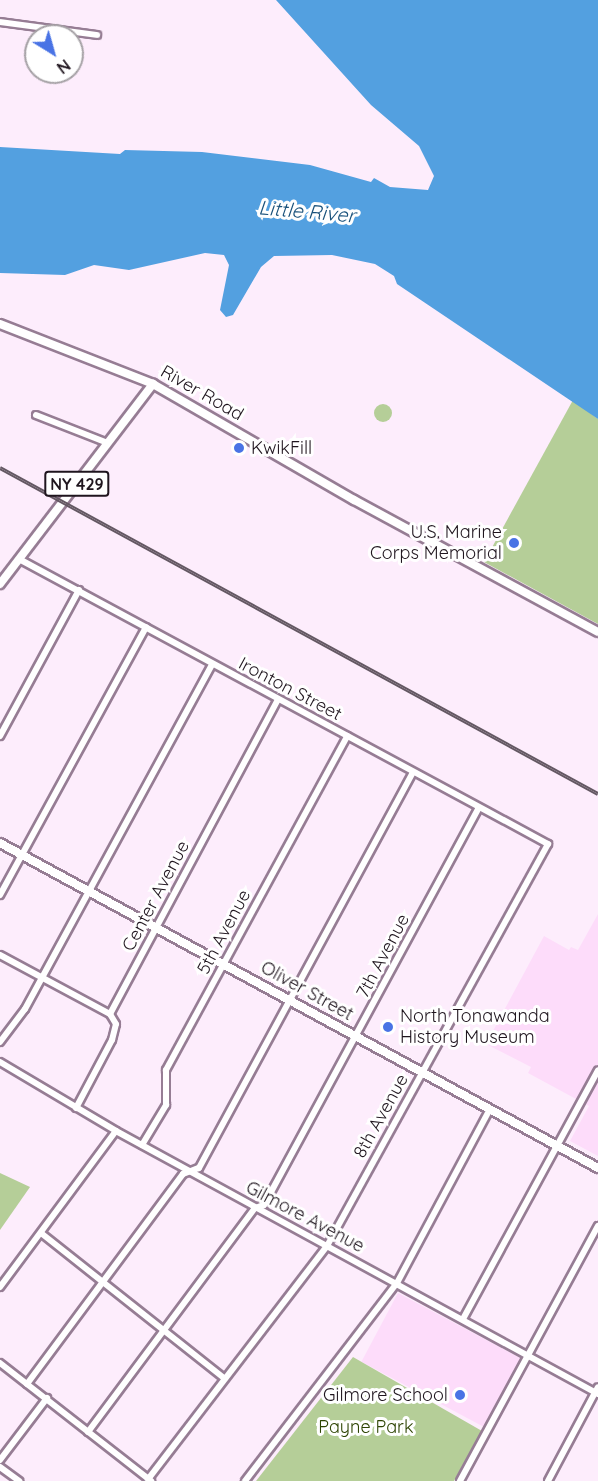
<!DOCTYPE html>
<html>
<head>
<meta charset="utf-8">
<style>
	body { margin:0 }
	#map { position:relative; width:598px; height:1481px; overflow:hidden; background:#fdedfc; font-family:Quicksand,sans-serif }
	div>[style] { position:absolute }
	.built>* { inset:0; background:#fddcfa; transform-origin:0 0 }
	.green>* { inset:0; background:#b5ce98 }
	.round { border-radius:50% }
	.water>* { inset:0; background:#53a0e0 }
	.roads { filter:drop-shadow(2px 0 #967d94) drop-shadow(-2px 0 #967d94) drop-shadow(0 2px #967d94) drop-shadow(0 -2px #967d94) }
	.minor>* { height:6px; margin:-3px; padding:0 3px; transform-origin:3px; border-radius:3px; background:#fff }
	.major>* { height:8px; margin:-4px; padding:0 4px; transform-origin:4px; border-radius:4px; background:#fff }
	.rail>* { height:4px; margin-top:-2px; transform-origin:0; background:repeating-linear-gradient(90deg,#fff 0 4.5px,#645863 0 9px); box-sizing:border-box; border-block:2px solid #645863 }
	.dots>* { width:16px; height:16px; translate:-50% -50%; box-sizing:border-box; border:3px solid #fff; border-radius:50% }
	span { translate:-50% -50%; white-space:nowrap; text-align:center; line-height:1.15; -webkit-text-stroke:6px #fff; paint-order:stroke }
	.shield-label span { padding:2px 4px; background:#fff; border:2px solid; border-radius:4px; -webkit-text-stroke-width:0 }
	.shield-label { font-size:16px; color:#1f151e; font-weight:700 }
	.street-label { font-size:18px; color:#1f151e }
	.poi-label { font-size:18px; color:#1f151e }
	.left { translate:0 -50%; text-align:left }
	.right { translate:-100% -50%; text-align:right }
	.park-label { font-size:18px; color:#2c4301 }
	.water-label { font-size:20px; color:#1a527c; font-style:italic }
	.north { position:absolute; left:24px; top:24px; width:60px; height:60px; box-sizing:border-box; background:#fff; border:2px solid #a5a1a5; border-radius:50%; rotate:143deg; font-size:16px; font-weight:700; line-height:24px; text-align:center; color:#1f151e }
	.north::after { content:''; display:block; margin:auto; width:21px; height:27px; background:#4973e5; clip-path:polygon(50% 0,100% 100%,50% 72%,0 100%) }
</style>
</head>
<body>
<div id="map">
	<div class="built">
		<i style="clip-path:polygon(598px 914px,598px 1156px,570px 1141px,589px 1106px,528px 1073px,531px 1067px,486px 1044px,544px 936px,569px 950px,571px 947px,578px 950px)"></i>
		<i style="left:398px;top:1293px;width:140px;height:78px;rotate:28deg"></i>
	</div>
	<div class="green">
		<i style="clip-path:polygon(573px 400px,598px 419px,598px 624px,484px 562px)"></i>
		<i class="round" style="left:374px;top:404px;width:18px;height:18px"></i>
		<i style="clip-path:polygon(0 1173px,30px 1187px,0 1230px)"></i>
		<i style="clip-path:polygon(353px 1357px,482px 1431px,454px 1481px,256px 1481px)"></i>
	</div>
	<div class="water">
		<i style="clip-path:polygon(276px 0,598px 0,598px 419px,397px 284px,394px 276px,375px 264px,332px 255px,274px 256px,261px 267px,233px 315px,226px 317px,220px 310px,229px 265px,224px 255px,205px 253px,129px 270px,94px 265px,65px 275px,0 273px,0 147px,120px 154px,125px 150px,202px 152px,310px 165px,371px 182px,374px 178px,390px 187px,428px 190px,434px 176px,419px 146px,371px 105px)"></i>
	</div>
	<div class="roads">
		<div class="minor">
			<i style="left:0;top:22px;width:98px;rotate:7.6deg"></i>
			<i style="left:36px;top:415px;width:77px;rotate:21.3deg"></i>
			<i style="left:19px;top:559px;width:601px;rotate:28.31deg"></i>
			<i style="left:548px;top:844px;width:459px;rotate:118.8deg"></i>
			<i style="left:327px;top:1246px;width:294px;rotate:127.5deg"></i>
			<i style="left:0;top:736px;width:166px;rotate:-61.6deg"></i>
			<i style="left:0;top:895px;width:305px;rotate:-61.4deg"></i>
			<i style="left:0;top:955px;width:125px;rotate:28.2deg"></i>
			<i style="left:0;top:1042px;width:41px;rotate:-52.9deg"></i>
			<i style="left:25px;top:1009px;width:392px;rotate:-61.5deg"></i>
			<i style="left:0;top:1062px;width:135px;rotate:30.7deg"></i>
			<i style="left:116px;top:1131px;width:549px;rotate:28.62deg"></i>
			<i style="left:76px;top:1108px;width:77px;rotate:-62.1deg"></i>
			<i style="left:112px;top:1040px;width:16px;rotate:-76deg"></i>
			<i style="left:116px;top:1024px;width:12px;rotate:-121deg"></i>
			<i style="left:110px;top:1014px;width:357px;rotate:-61.9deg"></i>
			<i style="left:142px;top:1145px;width:47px;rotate:-59deg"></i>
			<i style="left:166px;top:1105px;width:35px;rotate:-90deg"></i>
			<i style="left:166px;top:1070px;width:380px;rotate:-61.5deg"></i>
			<i style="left:41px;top:1233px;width:233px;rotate:38.4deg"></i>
			<i style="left:0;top:1287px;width:194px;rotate:-53.4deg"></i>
			<i style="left:463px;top:1319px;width:283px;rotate:-61.5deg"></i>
			<i style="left:0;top:1363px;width:192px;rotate:38deg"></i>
			<i style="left:27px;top:1384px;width:262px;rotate:-53.4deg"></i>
			<i style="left:183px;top:1174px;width:17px;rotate:-21deg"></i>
			<i style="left:199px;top:1168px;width:450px;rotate:-61.6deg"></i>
			<i style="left:88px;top:1432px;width:279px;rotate:-53.3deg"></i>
			<i style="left:255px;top:1208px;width:9px;rotate:-18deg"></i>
			<i style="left:264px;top:1205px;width:451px;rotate:-61.6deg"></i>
			<i style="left:0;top:1460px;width:78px;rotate:-52.8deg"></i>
			<i style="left:0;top:1467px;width:24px;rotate:36deg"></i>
			<i style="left:245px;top:1481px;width:250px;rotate:-52.5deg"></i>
			<i style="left:397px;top:1283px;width:197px;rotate:-61.9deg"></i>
			<i style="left:460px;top:1481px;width:290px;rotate:-61.6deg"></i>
			<i style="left:548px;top:1481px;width:106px;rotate:-62deg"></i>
		</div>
		<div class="major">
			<i style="left:0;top:324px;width:164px;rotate:21.4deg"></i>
			<i style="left:153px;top:384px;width:232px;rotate:30deg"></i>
			<i style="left:354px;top:500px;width:277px;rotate:28.4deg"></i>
			<i style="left:0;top:584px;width:252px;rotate:-52.6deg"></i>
			<i style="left:0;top:843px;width:681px;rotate:28.52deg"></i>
		</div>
	</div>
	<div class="rail">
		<i style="left:0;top:468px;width:681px;rotate:28.6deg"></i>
	</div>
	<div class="dots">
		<i style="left:239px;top:448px;background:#4973e5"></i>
		<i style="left:514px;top:543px;background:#4973e5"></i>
		<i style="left:388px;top:1027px;background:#4973e5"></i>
		<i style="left:460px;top:1395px;background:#4973e5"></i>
	</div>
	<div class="shield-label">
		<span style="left:77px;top:484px">NY 429</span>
	</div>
	<div class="street-label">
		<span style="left:202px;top:393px;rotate:30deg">River Road</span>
		<span style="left:290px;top:689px;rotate:28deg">Ironton Street</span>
		<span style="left:156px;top:896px;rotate:-62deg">Center Avenue</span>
		<span style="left:224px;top:932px;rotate:-62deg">5th Avenue</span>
		<span style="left:383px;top:956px;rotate:-62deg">7th Avenue</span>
		<span style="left:307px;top:991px;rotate:29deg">Oliver Street</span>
		<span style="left:381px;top:1116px;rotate:-61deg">8th Avenue</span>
		<span style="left:305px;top:1217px;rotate:28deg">Gilmore Avenue</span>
	</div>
	<div class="poi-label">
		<span class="left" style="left:251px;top:448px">KwikFill</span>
		<span class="right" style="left:502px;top:543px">U.S. Marine<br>Corps Memorial</span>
		<span class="left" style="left:400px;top:1027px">North Tonawanda<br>History Museum</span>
		<span class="right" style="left:448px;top:1395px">Gilmore School</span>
	</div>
	<div class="park-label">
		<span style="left:366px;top:1427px">Payne Park</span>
	</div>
	<div class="water-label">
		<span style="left:307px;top:211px;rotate:5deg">Little River</span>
	</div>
	<div class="north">N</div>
</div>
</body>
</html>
